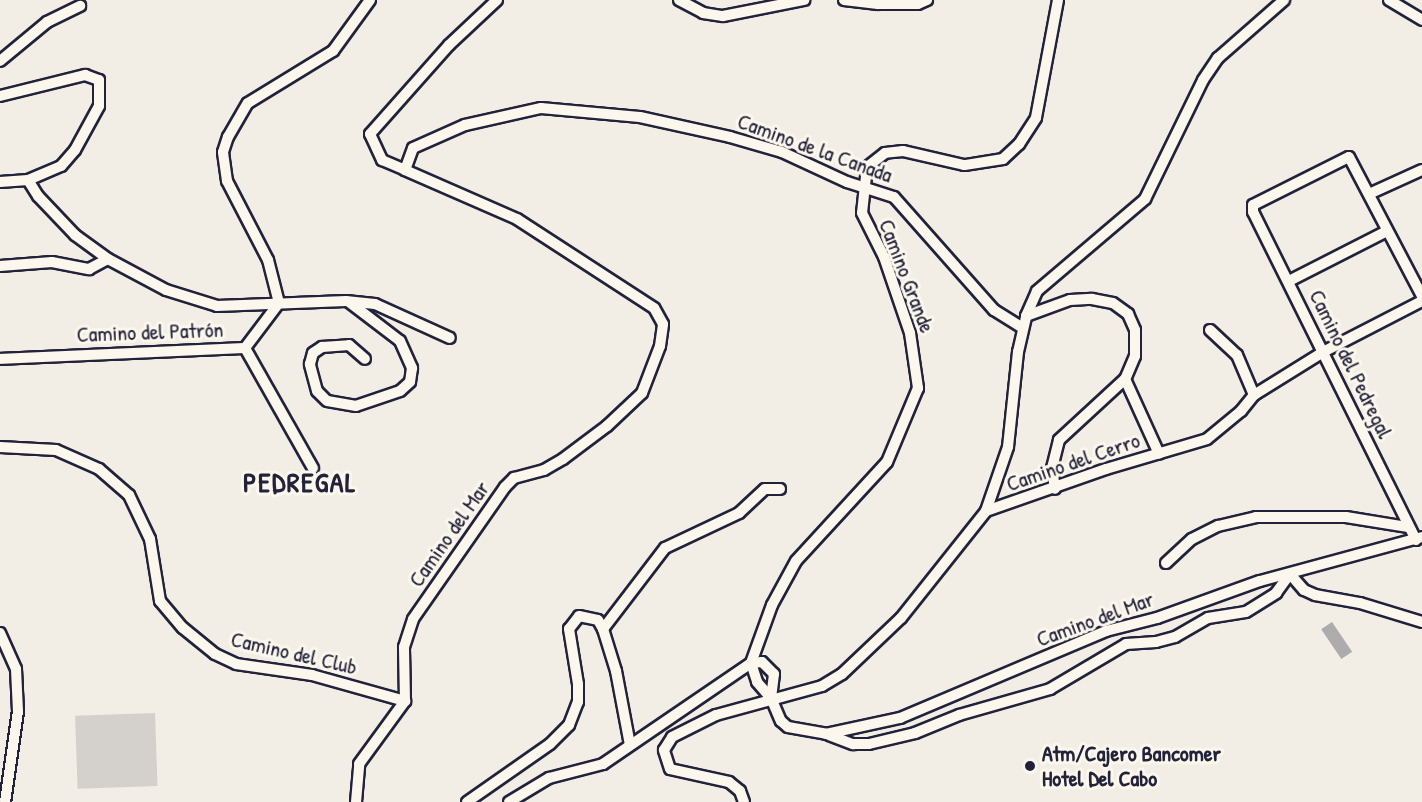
<!DOCTYPE html>
<html>
<head>
<meta charset="utf-8">
<style>
	body { margin:0 }
	#map { position:relative; width:1422px; height:802px; overflow:hidden; background:#f2eee5; font-family:"Patrick Hand",sans-serif }
	div>[style] { position:absolute }
	.green>* { inset:0; background:#d4d1cc; transform-origin:0 0 }
	.water>* { inset:0; background:#aeabad; transform-origin:0 0 }
	.roads { filter:drop-shadow(2px 0 #22223b) drop-shadow(-2px 0 #22223b) drop-shadow(0 2px #22223b) drop-shadow(0 -2px #22223b) }
	.minor>* { height:10px; margin:-5px; padding:0 5px; transform-origin:5px; border-radius:5px; background:#fbf7ec }
	.dots>* { width:16px; height:16px; translate:-50% -50%; box-sizing:border-box; border:3px solid #fbf7ec; border-radius:50% }
	span { translate:-50% -50%; white-space:nowrap; text-align:center; line-height:1.15; -webkit-text-stroke:6px #fbf7ec; paint-order:stroke }
	.street-label { font-size:22px; color:#22223b }
	.poi-label { font-size:22px; color:#22223b; font-weight:700 }
	.left { translate:0 -50%; text-align:left }
	.district-label { font-size:28px; color:#22223b; font-weight:700; letter-spacing:1.5px }
</style>
</head>
<body>
<div id="map">
	<div class="green">
		<i style="left:155px;top:713px;width:73px;height:80px;rotate:88deg"></i>
	</div>
	<div class="water">
		<i style="left:1332px;top:622px;width:36px;height:13px;rotate:56deg"></i>
	</div>
	<div class="roads">
		<div class="minor">
			<i style="left:497px;top:0;width:66px;rotate:136.8deg"></i>
			<i style="left:449px;top:45px;width:119px;rotate:131.6deg"></i>
			<i style="left:370px;top:134px;width:29px;rotate:65deg"></i>
			<i style="left:382px;top:160px;width:25px;rotate:23deg"></i>
			<i style="left:405px;top:170px;width:23px;rotate:-70deg"></i>
			<i style="left:413px;top:148px;width:57px;rotate:-23.9deg"></i>
			<i style="left:465px;top:125px;width:78px;rotate:-12.6deg"></i>
			<i style="left:541px;top:108px;width:99px;rotate:5.2deg"></i>
			<i style="left:640px;top:117px;width:92px;rotate:12.5deg"></i>
			<i style="left:730px;top:137px;width:54px;rotate:16.1deg"></i>
			<i style="left:782px;top:152px;width:72px;rotate:24.8deg"></i>
			<i style="left:847px;top:182px;width:49px;rotate:17.7deg"></i>
			<i style="left:894px;top:197px;width:151px;rotate:48.5deg"></i>
			<i style="left:994px;top:310px;width:34px;rotate:32deg"></i>
			<i style="left:679px;top:0;width:27px;rotate:28deg"></i>
			<i style="left:703px;top:13px;width:20px;rotate:9deg"></i>
			<i style="left:723px;top:16px;width:83px;rotate:-11.2deg"></i>
			<i style="left:844px;top:0;width:34px;rotate:7deg"></i>
			<i style="left:878px;top:4px;width:40px"></i>
			<i style="left:918px;top:4px;width:10px;rotate:-24deg"></i>
			<i style="left:1058px;top:0;width:120px;rotate:100.6deg"></i>
			<i style="left:1036px;top:118px;width:31px;rotate:123deg"></i>
			<i style="left:1019px;top:144px;width:22px;rotate:137deg"></i>
			<i style="left:1003px;top:159px;width:39px;rotate:171deg"></i>
			<i style="left:964px;top:165px;width:63px;rotate:-167.1deg"></i>
			<i style="left:903px;top:151px;width:18px;rotate:174deg"></i>
			<i style="left:885px;top:153px;width:23px;rotate:142deg"></i>
			<i style="left:867px;top:167px;width:46px;rotate:96.2deg"></i>
			<i style="left:862px;top:213px;width:49px;rotate:63.4deg"></i>
			<i style="left:884px;top:257px;width:80px;rotate:71.1deg"></i>
			<i style="left:910px;top:333px;width:56px;rotate:81.7deg"></i>
			<i style="left:918px;top:388px;width:80px;rotate:112.7deg"></i>
			<i style="left:887px;top:462px;width:134px;rotate:132.6deg"></i>
			<i style="left:796px;top:561px;width:50px;rotate:118.6deg"></i>
			<i style="left:772px;top:605px;width:62px;rotate:109.9deg"></i>
			<i style="left:751px;top:663px;width:20px;rotate:72deg"></i>
			<i style="left:757px;top:682px;width:21px;rotate:49deg"></i>
			<i style="left:771px;top:698px;width:25px;rotate:67deg"></i>
			<i style="left:781px;top:721px;width:9px;rotate:41deg"></i>
			<i style="left:788px;top:727px;width:39px;rotate:10deg"></i>
			<i style="left:826px;top:734px;width:76px;rotate:-12.2deg"></i>
			<i style="left:900px;top:718px;width:224px;rotate:-22.9deg"></i>
			<i style="left:1106px;top:631px;width:53px;rotate:-14.3deg"></i>
			<i style="left:1157px;top:618px;width:109px;rotate:-19.8deg"></i>
			<i style="left:1260px;top:581px;width:168px;rotate:-15.2deg"></i>
			<i style="left:1389px;top:0;width:39px;rotate:31deg"></i>
			<i style="left:0;top:61px;width:61px;rotate:-39.7deg"></i>
			<i style="left:47px;top:22px;width:37px;rotate:-26deg"></i>
			<i style="left:0;top:96px;width:88px;rotate:-13.9deg"></i>
			<i style="left:85px;top:75px;width:15px;rotate:20deg"></i>
			<i style="left:99px;top:80px;width:26px;rotate:90deg"></i>
			<i style="left:99px;top:106px;width:50px;rotate:118.6deg"></i>
			<i style="left:75px;top:150px;width:21px;rotate:131deg"></i>
			<i style="left:61px;top:166px;width:36px;rotate:157deg"></i>
			<i style="left:28px;top:180px;width:19px;rotate:58deg"></i>
			<i style="left:38px;top:196px;width:54px;rotate:46.5deg"></i>
			<i style="left:75px;top:235px;width:41px;rotate:36deg"></i>
			<i style="left:108px;top:259px;width:66px;rotate:28.1deg"></i>
			<i style="left:166px;top:290px;width:53px;rotate:17.4deg"></i>
			<i style="left:217px;top:306px;width:129px;rotate:-2.2deg"></i>
			<i style="left:346px;top:301px;width:29px;rotate:6deg"></i>
			<i style="left:375px;top:304px;width:82px;rotate:24.4deg"></i>
			<i style="left:0;top:182px;width:28px;rotate:-4deg"></i>
			<i style="left:1369px;top:194px;width:58px;rotate:-24.4deg"></i>
			<i style="left:0;top:266px;width:52px;rotate:-4.4deg"></i>
			<i style="left:52px;top:262px;width:38px;rotate:11deg"></i>
			<i style="left:89px;top:269px;width:21px;rotate:-28deg"></i>
			<i style="left:1289px;top:281px;width:110px;rotate:-27deg"></i>
			<i style="left:349px;top:302px;width:64px;rotate:37.4deg"></i>
			<i style="left:400px;top:341px;width:30px;rotate:66deg"></i>
			<i style="left:412px;top:368px;width:14px;rotate:98deg"></i>
			<i style="left:410px;top:382px;width:13px;rotate:138deg"></i>
			<i style="left:400px;top:391px;width:46px;rotate:161.2deg"></i>
			<i style="left:356px;top:406px;width:29px;rotate:-170deg"></i>
			<i style="left:327px;top:401px;width:14px;rotate:-135deg"></i>
			<i style="left:317px;top:391px;width:28px;rotate:-105deg"></i>
			<i style="left:310px;top:364px;width:11px;rotate:-75deg"></i>
			<i style="left:313px;top:353px;width:11px;rotate:-34deg"></i>
			<i style="left:322px;top:347px;width:27px;rotate:-4deg"></i>
			<i style="left:349px;top:345px;width:21px;rotate:41deg"></i>
			<i style="left:1026px;top:316px;width:47px;rotate:-20deg"></i>
			<i style="left:1070px;top:300px;width:22px;rotate:-3deg"></i>
			<i style="left:1092px;top:299px;width:21px;rotate:11deg"></i>
			<i style="left:1113px;top:303px;width:19px;rotate:36deg"></i>
			<i style="left:1128px;top:314px;width:17px;rotate:66deg"></i>
			<i style="left:1135px;top:330px;width:26px;rotate:90deg"></i>
			<i style="left:1135px;top:356px;width:25px;rotate:113deg"></i>
			<i style="left:1125px;top:379px;width:90px;rotate:137.3deg"></i>
			<i style="left:1059px;top:440px;width:29px;rotate:104deg"></i>
			<i style="left:1052px;top:468px;width:21px;rotate:82deg"></i>
			<i style="left:1210px;top:330px;width:37px;rotate:43deg"></i>
			<i style="left:1237px;top:355px;width:43px;rotate:67deg"></i>
			<i style="left:245px;top:348px;width:138px;rotate:60.5deg"></i>
			<i style="left:0;top:359px;width:245px;rotate:-2.6deg"></i>
			<i style="left:245px;top:348px;width:56px;rotate:-52.9deg"></i>
			<i style="left:279px;top:303px;width:44px;rotate:-104.3deg"></i>
			<i style="left:268px;top:260px;width:89px;rotate:-117.4deg"></i>
			<i style="left:227px;top:181px;width:29px;rotate:-98deg"></i>
			<i style="left:223px;top:152px;width:16px;rotate:-72deg"></i>
			<i style="left:228px;top:137px;width:39px;rotate:-60deg"></i>
			<i style="left:248px;top:103px;width:100px;rotate:-31.5deg"></i>
			<i style="left:333px;top:51px;width:63px;rotate:-54deg"></i>
			<i style="left:1125px;top:379px;width:82px;rotate:65.6deg"></i>
			<i style="left:0;top:447px;width:56px;rotate:3.1deg"></i>
			<i style="left:56px;top:450px;width:47px;rotate:23.8deg"></i>
			<i style="left:99px;top:469px;width:40px;rotate:41deg"></i>
			<i style="left:129px;top:495px;width:49px;rotate:64.5deg"></i>
			<i style="left:150px;top:539px;width:63px;rotate:80.8deg"></i>
			<i style="left:160px;top:601px;width:35px;rotate:50deg"></i>
			<i style="left:183px;top:628px;width:41px;rotate:39.1deg"></i>
			<i style="left:215px;top:654px;width:23px;rotate:25deg"></i>
			<i style="left:236px;top:664px;width:77px;rotate:8.2deg"></i>
			<i style="left:312px;top:675px;width:97px;rotate:15.6deg"></i>
			<i style="left:986px;top:511px;width:68px;rotate:-71deg"></i>
			<i style="left:1008px;top:447px;width:96px;rotate:-84deg"></i>
			<i style="left:1018px;top:352px;width:37px;rotate:-77deg"></i>
			<i style="left:1026px;top:316px;width:27px;rotate:-66deg"></i>
			<i style="left:1037px;top:291px;width:142px;rotate:-40.4deg"></i>
			<i style="left:1145px;top:199px;width:132px;rotate:-64deg"></i>
			<i style="left:1203px;top:80px;width:27px;rotate:-56deg"></i>
			<i style="left:1218px;top:58px;width:88px;rotate:-41.3deg"></i>
			<i style="left:1416px;top:540px;width:366px;rotate:-116.4deg"></i>
			<i style="left:1253px;top:212px;width:7px;rotate:-90deg"></i>
			<i style="left:1253px;top:205px;width:107px;rotate:-26.6deg"></i>
			<i style="left:1349px;top:157px;width:157px;rotate:62.3deg"></i>
			<i style="left:1166px;top:563px;width:35px;rotate:-43deg"></i>
			<i style="left:1192px;top:539px;width:29px;rotate:-27deg"></i>
			<i style="left:1218px;top:526px;width:39px;rotate:-13deg"></i>
			<i style="left:1256px;top:517px;width:90px"></i>
			<i style="left:1346px;top:517px;width:63px;rotate:9.2deg"></i>
			<i style="left:1290px;top:574px;width:21px;rotate:49deg"></i>
			<i style="left:1304px;top:590px;width:12px;rotate:24deg"></i>
			<i style="left:1315px;top:595px;width:46px;rotate:10.1deg"></i>
			<i style="left:1360px;top:603px;width:65px;rotate:17deg"></i>
			<i style="left:603px;top:629px;width:102px;rotate:-52.6deg"></i>
			<i style="left:665px;top:548px;width:82px;rotate:-25.3deg"></i>
			<i style="left:739px;top:513px;width:35px;rotate:-43deg"></i>
			<i style="left:765px;top:489px;width:15px"></i>
			<i style="left:0;top:633px;width:39px;rotate:66deg"></i>
			<i style="left:16px;top:669px;width:42px;rotate:87.3deg"></i>
			<i style="left:18px;top:711px;width:92px;rotate:98.1deg"></i>
			<i style="left:829px;top:735px;width:26px;rotate:21deg"></i>
			<i style="left:853px;top:744px;width:16px"></i>
			<i style="left:869px;top:744px;width:47px;rotate:-13.4deg"></i>
			<i style="left:915px;top:733px;width:48px;rotate:-22.2deg"></i>
			<i style="left:959px;top:715px;width:95px;rotate:-15.9deg"></i>
			<i style="left:1050px;top:689px;width:88px;rotate:-30.6deg"></i>
			<i style="left:1126px;top:644px;width:30px;rotate:-4deg"></i>
			<i style="left:1156px;top:642px;width:20px;rotate:-15deg"></i>
			<i style="left:1175px;top:637px;width:38px;rotate:-30deg"></i>
			<i style="left:1208px;top:618px;width:38px;rotate:-9deg"></i>
			<i style="left:1246px;top:612px;width:36px;rotate:-32deg"></i>
			<i style="left:1276px;top:593px;width:24px;rotate:-54deg"></i>
			<i style="left:356px;top:802px;width:38px;rotate:-85deg"></i>
			<i style="left:359px;top:764px;width:78px;rotate:-53.9deg"></i>
			<i style="left:405px;top:701px;width:54px;rotate:-91.1deg"></i>
			<i style="left:404px;top:647px;width:29px;rotate:-72deg"></i>
			<i style="left:413px;top:619px;width:161px;rotate:-55.1deg"></i>
			<i style="left:505px;top:487px;width:13px;rotate:-45deg"></i>
			<i style="left:514px;top:478px;width:31px;rotate:-15deg"></i>
			<i style="left:544px;top:470px;width:22px;rotate:-30deg"></i>
			<i style="left:563px;top:459px;width:55px;rotate:-36.9deg"></i>
			<i style="left:607px;top:426px;width:48px;rotate:-43.3deg"></i>
			<i style="left:642px;top:393px;width:50px;rotate:-69deg"></i>
			<i style="left:660px;top:346px;width:22px;rotate:-82deg"></i>
			<i style="left:663px;top:324px;width:18px;rotate:-119deg"></i>
			<i style="left:654px;top:308px;width:163px;rotate:-147deg"></i>
			<i style="left:517px;top:219px;width:122px;rotate:-156.4deg"></i>
			<i style="left:467px;top:802px;width:101px;rotate:-34.9deg"></i>
			<i style="left:550px;top:744px;width:27px;rotate:-45deg"></i>
			<i style="left:569px;top:725px;width:25px;rotate:-69deg"></i>
			<i style="left:578px;top:702px;width:18px;rotate:-90deg"></i>
			<i style="left:578px;top:684px;width:56px;rotate:-99.3deg"></i>
			<i style="left:569px;top:629px;width:16px;rotate:-52deg"></i>
			<i style="left:579px;top:616px;width:19px;rotate:12deg"></i>
			<i style="left:598px;top:620px;width:10px;rotate:61deg"></i>
			<i style="left:603px;top:629px;width:44px;rotate:72.8deg"></i>
			<i style="left:616px;top:671px;width:75px;rotate:79.3deg"></i>
			<i style="left:509px;top:802px;width:47px;rotate:-31deg"></i>
			<i style="left:549px;top:778px;width:56px;rotate:-14.5deg"></i>
			<i style="left:603px;top:764px;width:179px;rotate:-34.3deg"></i>
			<i style="left:751px;top:663px;width:11px;rotate:-5deg"></i>
			<i style="left:762px;top:662px;width:17px;rotate:45deg"></i>
			<i style="left:774px;top:674px;width:24px;rotate:97deg"></i>
			<i style="left:744px;top:802px;width:12px;rotate:-110deg"></i>
			<i style="left:740px;top:791px;width:14px;rotate:-141deg"></i>
			<i style="left:729px;top:782px;width:60px;rotate:-167.6deg"></i>
			<i style="left:670px;top:769px;width:20px;rotate:-108deg"></i>
			<i style="left:664px;top:750px;width:15px;rotate:-58deg"></i>
			<i style="left:672px;top:737px;width:49px;rotate:-26.6deg"></i>
			<i style="left:716px;top:715px;width:110px;rotate:-15.3deg"></i>
			<i style="left:822px;top:686px;width:23px;rotate:-31deg"></i>
			<i style="left:842px;top:674px;width:81px;rotate:-43.5deg"></i>
			<i style="left:901px;top:618px;width:137px;rotate:-51.5deg"></i>
			<i style="left:986px;top:511px;width:127px;rotate:-19.3deg"></i>
			<i style="left:1106px;top:469px;width:105px;rotate:-16.5deg"></i>
			<i style="left:1207px;top:439px;width:44px;rotate:-39.5deg"></i>
			<i style="left:1241px;top:411px;width:21px;rotate:-51deg"></i>
			<i style="left:1254px;top:395px;width:81px;rotate:-31.9deg"></i>
			<i style="left:1323px;top:352px;width:111px;rotate:-27.3deg"></i>
		</div>
	</div>
	<div class="dots">
		<i style="left:1030px;top:766px;background:#22223b"></i>
	</div>
	<div class="street-label">
		<span style="left:815px;top:148px;rotate:20deg">Camino de la Canada</span>
		<span style="left:907px;top:276px;rotate:69deg">Camino Grande</span>
		<span style="left:150px;top:332px;rotate:-2deg">Camino del Patrón</span>
		<span style="left:1351px;top:364px;rotate:64deg">Camino del Pedregal</span>
		<span style="left:1073px;top:462px;rotate:-19deg">Camino del Cerro</span>
		<span style="left:449px;top:534px;rotate:-55deg">Camino del Mar</span>
		<span style="left:1095px;top:619px;rotate:-20deg">Camino del Mar</span>
		<span style="left:294px;top:653px;rotate:13deg">Camino del Club</span>
	</div>
	<div class="poi-label">
		<span class="left" style="left:1042px;top:766px">Atm/Cajero Bancomer<br>Hotel Del Cabo</span>
	</div>
	<div class="district-label">
		<span style="left:300px;top:482px">PEDREGAL</span>
	</div>
</div>
</body>
</html>
